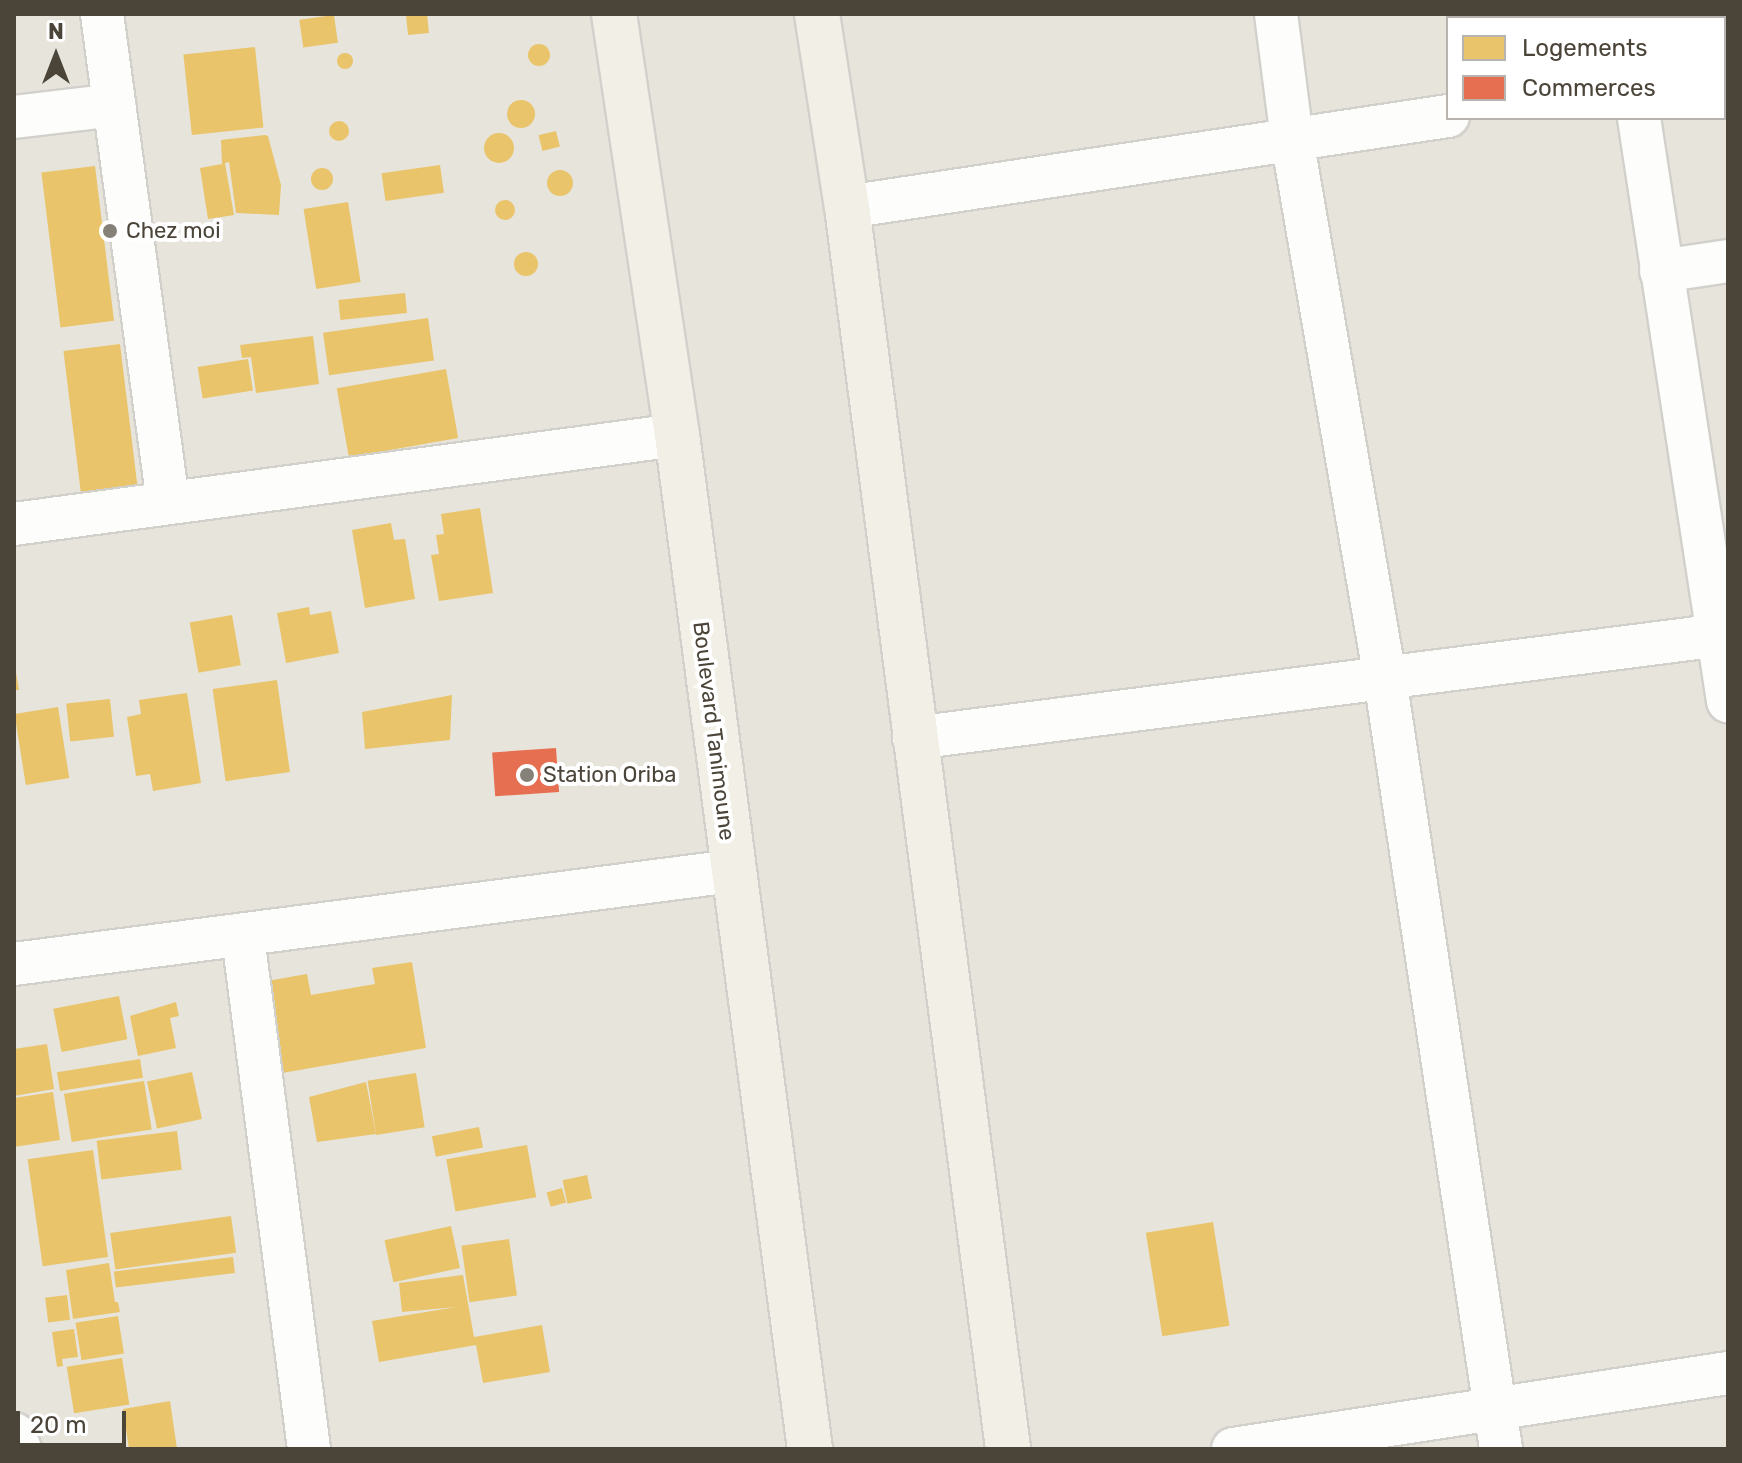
<!DOCTYPE html>
<html>
<head>
<meta charset="utf-8">
<style>
	body { margin:0 }
	#map { position:relative; width:1742px; height:1463px; overflow:hidden; background:#f4f2ee; font-family:Rubik,sans-serif }
	div>[style] { position:absolute }
	.residential>* { inset:0; background:#e7e4dc }
	.homes>* { inset:0; background:#e9c46a; transform-origin:0 0 }
	.round { border-radius:50% }
	.shops>* { inset:0; background:#e76f51; transform-origin:0 0 }
	.roads { filter:drop-shadow(2px 0 #d2d0cb) drop-shadow(-2px 0 #d2d0cb) drop-shadow(0 2px #d2d0cb) drop-shadow(0 -2px #d2d0cb) }
	.street>* { height:42px; margin:-21px; padding:0 21px; transform-origin:21px; border-radius:21px; background:#fdfdfc }
	.primary>* { height:44px; margin:-22px; padding:0 22px; transform-origin:22px; border-radius:22px; background:#f2efe6 }
	.dots>* { width:22px; height:22px; translate:-50% -50%; box-sizing:border-box; border:4px solid #fff; border-radius:50% }
	span { translate:-50% -50%; white-space:nowrap; text-align:center; line-height:1.15; -webkit-text-stroke:8px #fff; paint-order:stroke }
	.poi-label { font-size:22px; color:#4b4439 }
	.left { translate:0 -50%; text-align:left }
	.street-label { font-size:22px; color:#4b4439 }
	.frame { position:absolute; inset:0; border:16px solid #4b4439; pointer-events:none }
	.legend { position:absolute; left:1446px; top:16px; width:280px; height:104px; box-sizing:border-box; background:#fff; border:2px solid #b7b4b0; margin:0; padding:10px 14px; list-style:none; font-size:24px; color:#4b4439 }
	.legend li { display:flex; align-items:center; gap:16px; height:40px }
	.legend b { width:40px; border:2px solid #b7b4b0 }
	.north { position:absolute; left:16px; top:16px; width:80px; height:80px; -webkit-text-stroke:6px #fff; paint-order:stroke; rotate:0deg; font-size:22px; font-weight:700; line-height:32px; text-align:center; color:#4b4439 }
	.north::after { content:''; display:block; margin:auto; width:28px; height:36px; background:#4b4439; clip-path:polygon(50% 0,100% 100%,50% 72%,0 100%) }
	.scale { position:absolute; left:16px; top:1411px; width:110px; height:36px; box-sizing:border-box; border:4px solid #4b4439; border-top:0; padding-left:10px; font-size:24px; line-height:28px; white-space:nowrap; color:#4b4439; -webkit-text-stroke:6px #fff; paint-order:stroke }
</style>
</head>
<body>
<div id="map">
	<div class="residential">
		<i style="clip-path:polygon(evenodd,14px 14px,1728px 14px,1728px 1449px,14px 1449px,14px 14px,1448px 18px,1724px 18px,1724px 118px,1448px 118px,1448px 18px)"></i>
	</div>
	<div class="homes">
		<i style="left:427px;top:14px;width:19px;height:21px;rotate:84deg"></i>
		<i style="left:334px;top:15px;width:28px;height:35px;rotate:82deg"></i>
		<i class="round" style="left:528px;top:44px;width:22px;height:22px"></i>
		<i style="left:255px;top:47px;width:81px;height:72px;rotate:84deg"></i>
		<i class="round" style="left:337px;top:53px;width:16px;height:16px"></i>
		<i class="round" style="left:507px;top:100px;width:28px;height:28px"></i>
		<i class="round" style="left:329px;top:121px;width:20px;height:20px"></i>
		<i style="left:556px;top:131px;width:16px;height:18px;rotate:76deg"></i>
		<i class="round" style="left:484px;top:133px;width:30px;height:30px"></i>
		<i style="clip-path:polygon(265px 135px,268px 136px,281px 185px,279px 215px,236px 213px,229px 162px,225px 163px,234px 215px,208px 219px,200px 168px,222px 164px,221px 140px)"></i>
		<i style="left:440px;top:165px;width:28px;height:59px;rotate:82deg"></i>
		<i style="left:95px;top:166px;width:156px;height:54px;rotate:83deg"></i>
		<i class="round" style="left:311px;top:168px;width:22px;height:22px"></i>
		<i class="round" style="left:547px;top:170px;width:26px;height:26px"></i>
		<i class="round" style="left:495px;top:200px;width:20px;height:20px"></i>
		<i style="left:348px;top:202px;width:81px;height:45px;rotate:81deg"></i>
		<i class="round" style="left:514px;top:252px;width:24px;height:24px"></i>
		<i style="left:405px;top:293px;width:20px;height:67px;rotate:84deg"></i>
		<i style="left:428px;top:318px;width:43px;height:106px;rotate:82deg"></i>
		<i style="clip-path:polygon(313px 336px,319px 384px,256px 393px,251px 357px,242px 358px,240px 345px)"></i>
		<i style="left:120px;top:344px;width:155px;height:57px;rotate:83deg"></i>
		<i style="left:248px;top:359px;width:32px;height:51px;rotate:81deg"></i>
		<i style="left:446px;top:369px;width:70px;height:111px;rotate:80deg"></i>
		<i style="clip-path:polygon(480px 508px,493px 593px,439px 601px,431px 555px,439px 554px,436px 535px,444px 534px,441px 514px)"></i>
		<i style="clip-path:polygon(391px 523px,394px 540px,405px 539px,415px 599px,365px 608px,352px 530px)"></i>
		<i style="clip-path:polygon(309px 607px,310px 615px,331px 611px,339px 653px,286px 663px,277px 613px)"></i>
		<i style="left:232px;top:615px;width:51px;height:43px;rotate:80deg"></i>
		<i style="clip-path:polygon(14px 661px,19px 690px,14px 690px)"></i>
		<i style="left:277px;top:680px;width:93px;height:65px;rotate:82deg"></i>
		<i style="clip-path:polygon(187px 693px,201px 783px,153px 791px,150px 774px,136px 776px,127px 717px,141px 714px,139px 700px)"></i>
		<i style="clip-path:polygon(452px 695px,450px 740px,365px 749px,362px 712px)"></i>
		<i style="left:110px;top:699px;width:38px;height:44px;rotate:84deg"></i>
		<i style="left:58px;top:707px;width:72px;height:44px;rotate:81deg"></i>
		<i style="clip-path:polygon(412px 962px,426px 1048px,282px 1073px,267px 981px,307px 974px,311px 995px,375px 984px,372px 968px)"></i>
		<i style="left:119px;top:996px;width:44px;height:67px;rotate:79deg"></i>
		<i style="clip-path:polygon(176px 1002px,179px 1016px,170px 1018px,176px 1048px,138px 1056px,130px 1016px)"></i>
		<i style="clip-path:polygon(47px 1044px,54px 1089px,14px 1096px,14px 1049px)"></i>
		<i style="left:140px;top:1059px;width:19px;height:84px;rotate:81deg"></i>
		<i style="left:192px;top:1072px;width:48px;height:46px;rotate:78deg"></i>
		<i style="left:416px;top:1073px;width:55px;height:49px;rotate:81deg"></i>
		<i style="left:144px;top:1081px;width:49px;height:81px;rotate:81deg"></i>
		<i style="clip-path:polygon(366px 1082px,376px 1134px,317px 1142px,309px 1097px)"></i>
		<i style="clip-path:polygon(53px 1092px,60px 1140px,14px 1147px,14px 1098px)"></i>
		<i style="left:479px;top:1127px;width:21px;height:48px;rotate:79deg"></i>
		<i style="left:177px;top:1131px;width:39px;height:81px;rotate:83deg"></i>
		<i style="left:527px;top:1145px;width:53px;height:82px;rotate:80deg"></i>
		<i style="left:93px;top:1150px;width:108px;height:66px;rotate:82deg"></i>
		<i style="left:587px;top:1175px;width:24px;height:25px;rotate:78deg"></i>
		<i style="left:562px;top:1188px;width:15px;height:16px;rotate:74deg"></i>
		<i style="left:231px;top:1216px;width:37px;height:122px;rotate:82deg"></i>
		<i style="left:1213px;top:1222px;width:105px;height:68px;rotate:81deg"></i>
		<i style="left:451px;top:1226px;width:43px;height:68px;rotate:78deg"></i>
		<i style="left:509px;top:1239px;width:57px;height:48px;rotate:82deg"></i>
		<i style="left:233px;top:1257px;width:16px;height:120px;rotate:83deg"></i>
		<i style="clip-path:polygon(109px 1263px,115px 1302px,118px 1302px,120px 1312px,73px 1319px,66px 1270px)"></i>
		<i style="clip-path:polygon(463px 1275px,474px 1337px,542px 1325px,550px 1372px,483px 1383px,476px 1345px,379px 1362px,372px 1321px,456px 1307px,402px 1312px,399px 1283px)"></i>
		<i style="left:67px;top:1295px;width:25px;height:22px;rotate:83deg"></i>
		<i style="left:118px;top:1316px;width:38px;height:43px;rotate:81deg"></i>
		<i style="clip-path:polygon(74px 1329px,78px 1357px,62px 1359px,63px 1366px,57px 1367px,52px 1332px)"></i>
		<i style="left:122px;top:1358px;width:47px;height:56px;rotate:81deg"></i>
		<i style="clip-path:polygon(170px 1401px,177px 1449px,129px 1449px,123px 1409px)"></i>
	</div>
	<div class="shops">
		<i style="left:556px;top:748px;width:44px;height:64px;rotate:86deg"></i>
	</div>
	<div class="roads">
		<div class="street">
			<i style="left:102px;top:14px;width:493px;rotate:82.3deg"></i>
			<i style="left:1276px;top:14px;width:126px;rotate:82.7deg"></i>
			<i style="left:1292px;top:139px;width:547px;rotate:80.21deg"></i>
			<i style="left:1385px;top:678px;width:780px;rotate:81.44deg"></i>
			<i style="left:1625px;top:14px;width:4px;rotate:76deg"></i>
			<i style="left:14px;top:117px;width:101px;rotate:-6.8deg"></i>
			<i style="left:1639px;top:118px;width:590px;rotate:81.32deg"></i>
			<i style="left:847px;top:207px;width:608px;rotate:-8.61deg"></i>
			<i style="left:1661px;top:271px;width:68px;rotate:-8.5deg"></i>
			<i style="left:14px;top:524px;width:669px;rotate:-7.65deg"></i>
			<i style="left:914px;top:738px;width:821px;rotate:-7.28deg"></i>
			<i style="left:243px;top:937px;width:516px;rotate:82.65deg"></i>
			<i style="left:14px;top:964px;width:724px;rotate:-7.38deg"></i>
			<i style="left:14px;top:1434px;width:16px;rotate:68deg"></i>
			<i style="left:1233px;top:1449px;width:501px;rotate:-8.73deg"></i>
		</div>
		<div class="primary">
			<i style="left:614px;top:14px;width:426px;rotate:81.5deg"></i>
			<i style="left:677px;top:435px;width:1023px;rotate:82.53deg"></i>
			<i style="left:817px;top:14px;width:195px;rotate:81.2deg"></i>
			<i style="left:847px;top:207px;width:1252px;rotate:82.61deg"></i>
		</div>
	</div>
	<div class="dots">
		<i style="left:110px;top:231px;background:#868178"></i>
		<i style="left:527px;top:775px;background:#868178"></i>
	</div>
	<div class="poi-label">
		<span class="left" style="left:126px;top:231px">Chez moi</span>
		<span class="left" style="left:543px;top:775px">Station Oriba</span>
	</div>
	<div class="street-label">
		<span style="left:714px;top:731px;rotate:83deg">Boulevard Tanimoune</span>
	</div>
	<div class="frame"></div>
	<ul class="legend">
	<li><b style="height:22px;background:#e9c46a"></b>Logements</li>
	<li><b style="height:22px;background:#e76f51"></b>Commerces</li>
	</ul>
	<div class="north">N</div>
	<div class="scale">20 m</div>
</div>
</body>
</html>
